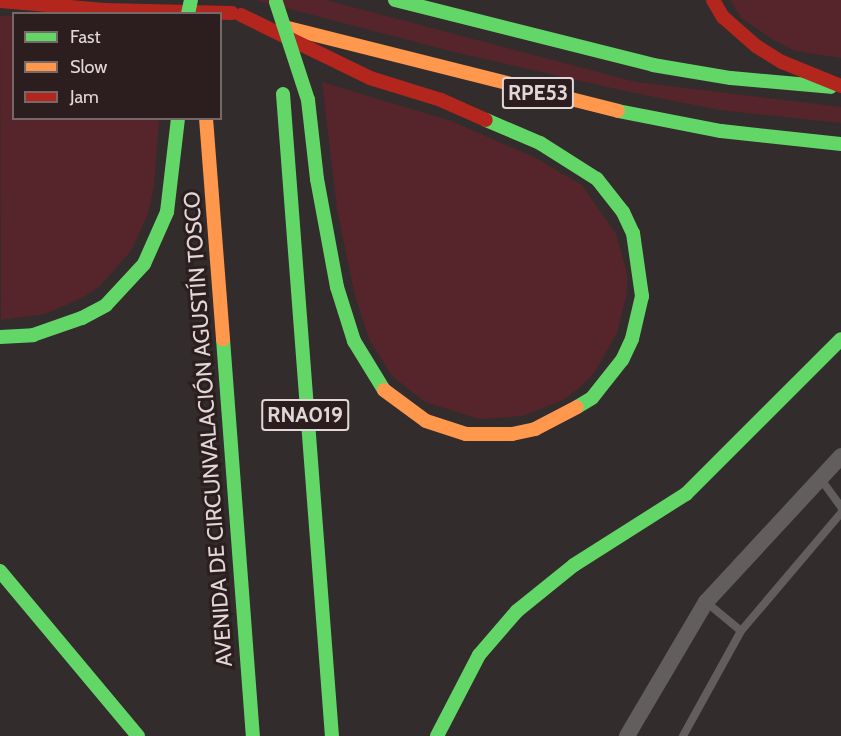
<!DOCTYPE html>
<html>
<head>
<meta charset="utf-8">
<style>
	body { margin:0 }
	#map { position:relative; width:841px; height:736px; overflow:hidden; background:#322c2c; font-family:Cabin,sans-serif }
	div>[style] { position:absolute }
	.green>* { inset:0; background:#55252b }
	.lane>* { height:8px; margin:-4px; padding:0 4px; transform-origin:4px; border-radius:4px; background:#625e5e }
	.street>* { height:16px; margin:-8px; padding:0 8px; transform-origin:8px; border-radius:8px; background:#625e5e }
	.fast>* { height:14px; margin:-7px; padding:0 7px; transform-origin:7px; border-radius:7px; background:#63d668 }
	.slow>* { height:14px; margin:-7px; padding:0 7px; transform-origin:7px; border-radius:7px; background:#ff974d }
	.jam>* { height:14px; margin:-7px; padding:0 7px; transform-origin:7px; border-radius:7px; background:#b3261e }
	.fast-bridge>* { height:14px; margin:-7px; padding:0 7px; transform-origin:7px; border-radius:7px; background:#63d668 }
	span { translate:-50% -50%; white-space:nowrap; text-align:center; line-height:1.15; -webkit-text-stroke:6px #2c1e1f; paint-order:stroke }
	.shield-label span { padding:2px 4px; background:#2c1e1f; border:2px solid; border-radius:4px; -webkit-text-stroke-width:0 }
	.shield-label { font-size:21px; color:#e1d7d8; font-weight:700 }
	.street-label { font-size:22px; color:#e1d7d8 }
	.legend { position:absolute; left:12px; top:12px; width:210px; height:108px; box-sizing:border-box; background:#2c1e1f; border:2px solid #746869; margin:0; padding:8px 10px; list-style:none; font-size:18px; color:#e1d7d8 }
	.legend li { display:flex; align-items:center; gap:12px; height:30px }
	.legend b { width:30px; border:2px solid #746869 }
</style>
</head>
<body>
<div id="map">
	<div class="green">
		<i style="clip-path:polygon(255px 0,326px 0,636px 82px,841px 107px,841px 123px,719px 110px,625px 91px,458px 53px)"></i>
		<i style="clip-path:polygon(730px 0,841px 0,841px 58px,795px 51px,772px 39px,741px 18px)"></i>
		<i style="clip-path:polygon(0 16px,13px 16px,14px 118px,159px 119px,154px 186px,148px 214px,131px 251px,99px 287px,82px 298px,45px 314px,1px 320px)"></i>
		<i style="clip-path:polygon(322px 82px,451px 121px,536px 158px,582px 185px,616px 234px,627px 273px,627px 293px,617px 333px,594px 373px,579px 388px,563px 400px,523px 416px,479px 419px,425px 402px,392px 376px,369px 339px,354px 292px,337px 209px)"></i>
	</div>
	<div class="lane">
		<i style="left:820px;top:478px;width:36px;rotate:54deg"></i>
		<i style="left:706px;top:602px;width:45px;rotate:39.6deg"></i>
		<i style="left:683px;top:736px;width:120px;rotate:-61.1deg"></i>
		<i style="left:741px;top:631px;width:155px;rotate:-49.7deg"></i>
	</div>
	<div class="street">
		<i style="left:627px;top:736px;width:156px;rotate:-59.5deg"></i>
		<i style="left:706px;top:602px;width:199px;rotate:-47.2deg"></i>
	</div>
	<div class="fast">
		<i style="left:395px;top:0;width:266px;rotate:14.1deg"></i>
		<i style="left:653px;top:65px;width:79px;rotate:9.5deg"></i>
		<i style="left:731px;top:78px;width:100px;rotate:5.1deg"></i>
		<i style="left:283px;top:94px;width:644px;rotate:85.64deg"></i>
		<i style="left:308px;top:100px;width:80px;rotate:83.5deg"></i>
		<i style="left:317px;top:179px;width:110px;rotate:79.5deg"></i>
		<i style="left:337px;top:287px;width:57px;rotate:72.5deg"></i>
		<i style="left:354px;top:341px;width:57px;rotate:58.5deg"></i>
		<i style="left:618px;top:111px;width:105px;rotate:11deg"></i>
		<i style="left:721px;top:131px;width:121px;rotate:6.2deg"></i>
		<i style="left:486px;top:120px;width:59px;rotate:23.1deg"></i>
		<i style="left:540px;top:143px;width:67px;rotate:32.3deg"></i>
		<i style="left:597px;top:179px;width:42px;rotate:51.8deg"></i>
		<i style="left:623px;top:212px;width:23px;rotate:65deg"></i>
		<i style="left:633px;top:233px;width:64px;rotate:81.9deg"></i>
		<i style="left:642px;top:296px;width:44px;rotate:103.1deg"></i>
		<i style="left:632px;top:339px;width:23px;rotate:115deg"></i>
		<i style="left:622px;top:360px;width:48px;rotate:128.3deg"></i>
		<i style="left:592px;top:398px;width:17px;rotate:149deg"></i>
		<i style="left:0;top:337px;width:33px;rotate:-3deg"></i>
		<i style="left:33px;top:335px;width:52px;rotate:-19.1deg"></i>
		<i style="left:82px;top:318px;width:27px;rotate:-28deg"></i>
		<i style="left:106px;top:305px;width:56px;rotate:-47.2deg"></i>
		<i style="left:144px;top:264px;width:57px;rotate:-66.1deg"></i>
		<i style="left:167px;top:212px;width:95px;rotate:-83.3deg"></i>
		<i style="left:223px;top:339px;width:398px;rotate:85.7deg"></i>
		<i style="left:0;top:571px;width:215px;rotate:50.1deg"></i>
		<i style="left:437px;top:736px;width:91px;rotate:-62.6deg"></i>
		<i style="left:479px;top:655px;width:58px;rotate:-49.2deg"></i>
		<i style="left:517px;top:611px;width:73px;rotate:-38.9deg"></i>
		<i style="left:574px;top:565px;width:133px;rotate:-32.4deg"></i>
		<i style="left:686px;top:494px;width:219px;rotate:-45deg"></i>
	</div>
	<div class="slow">
		<i style="left:288px;top:28px;width:340px;rotate:14.1deg"></i>
		<i style="left:206px;top:118px;width:222px;rotate:85.6deg"></i>
		<i style="left:384px;top:390px;width:52px;rotate:36.4deg"></i>
		<i style="left:426px;top:421px;width:42px;rotate:18deg"></i>
		<i style="left:466px;top:434px;width:46px"></i>
		<i style="left:512px;top:434px;width:24px;rotate:-12deg"></i>
		<i style="left:535px;top:429px;width:47px;rotate:-27.6deg"></i>
	</div>
	<div class="jam">
		<i style="left:713px;top:0;width:20px;rotate:60deg"></i>
		<i style="left:723px;top:17px;width:44px;rotate:41.3deg"></i>
		<i style="left:756px;top:46px;width:31px;rotate:32deg"></i>
		<i style="left:782px;top:62px;width:64px;rotate:22.1deg"></i>
		<i style="left:0;top:1px;width:105px;rotate:4.9deg"></i>
		<i style="left:105px;top:10px;width:127px;rotate:1.4deg"></i>
		<i style="left:241px;top:15px;width:144px;rotate:26deg"></i>
		<i style="left:370px;top:78px;width:74px;rotate:17.2deg"></i>
		<i style="left:441px;top:100px;width:49px;rotate:24deg"></i>
	</div>
	<div class="fast-bridge">
		<i style="left:276px;top:2px;width:103px;rotate:71.9deg"></i>
		<i style="left:188px;top:14px;width:14px;rotate:-78deg"></i>
	</div>
	<div class="shield-label">
		<span style="left:538px;top:93px">RPE53</span>
		<span style="left:305px;top:415px">RNA019</span>
	</div>
	<div class="street-label">
		<span style="left:208px;top:429px;rotate:-94deg">AVENIDA DE CIRCUNVALACIÓN AGUSTÍN TOSCO</span>
	</div>
	<ul class="legend">
	<li><b style="height:8px;background:#63d668"></b>Fast</li>
	<li><b style="height:8px;background:#ff974d"></b>Slow</li>
	<li><b style="height:8px;background:#b3261e"></b>Jam</li>
	</ul>
</div>
</body>
</html>
